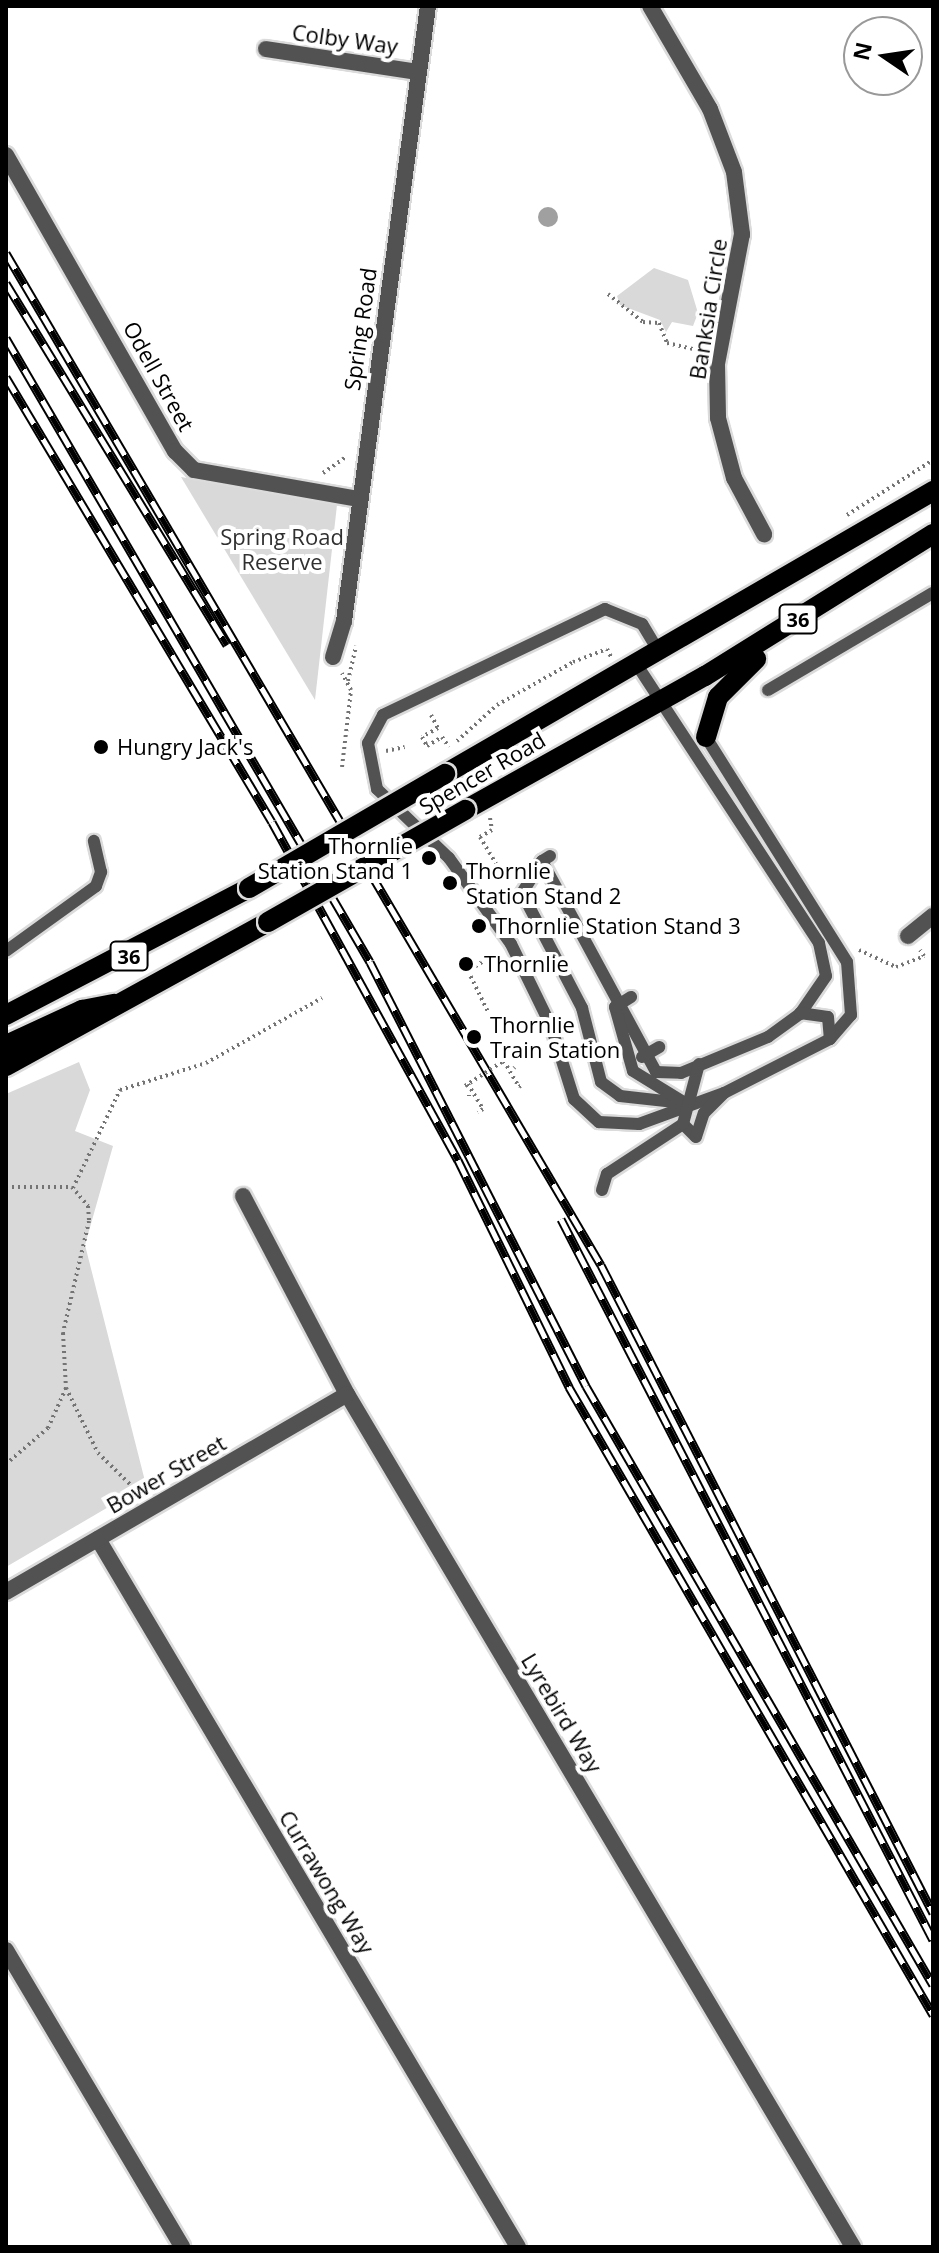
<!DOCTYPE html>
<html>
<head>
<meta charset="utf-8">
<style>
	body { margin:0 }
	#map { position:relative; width:939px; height:2253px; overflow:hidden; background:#fff; font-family:"Open Sans",sans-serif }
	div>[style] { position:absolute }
	.green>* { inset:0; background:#d9d9d9 }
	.water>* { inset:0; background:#a0a0a0 }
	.round { border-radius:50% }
	.path>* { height:4px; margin-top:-2px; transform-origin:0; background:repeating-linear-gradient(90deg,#747474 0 2px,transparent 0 6px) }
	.roads { filter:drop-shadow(2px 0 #dbdbdb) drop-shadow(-2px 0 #dbdbdb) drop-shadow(0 2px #dbdbdb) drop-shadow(0 -2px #dbdbdb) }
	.lane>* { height:12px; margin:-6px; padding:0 6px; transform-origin:6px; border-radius:6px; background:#525252 }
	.street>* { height:16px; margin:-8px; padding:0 8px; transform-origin:8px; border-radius:8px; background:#525252 }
	.primary>* { height:20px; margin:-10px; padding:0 10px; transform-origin:10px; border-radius:10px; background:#000 }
	.rail>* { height:9px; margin-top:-4.5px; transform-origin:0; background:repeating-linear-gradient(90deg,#fff 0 18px,#000 0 36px); box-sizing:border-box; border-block:2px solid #000 }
	.path-bridge>* { height:4px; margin-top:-2px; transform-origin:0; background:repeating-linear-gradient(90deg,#747474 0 2px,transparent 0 6px) }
	.bridges { filter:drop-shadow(2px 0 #dbdbdb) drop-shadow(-2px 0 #dbdbdb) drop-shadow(0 2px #dbdbdb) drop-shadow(0 -2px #dbdbdb) }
	.primary-bridge>* { height:20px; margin:-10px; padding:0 10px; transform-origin:10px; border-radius:10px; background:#000 }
	.dots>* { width:22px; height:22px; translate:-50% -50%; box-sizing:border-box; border:4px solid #fff; border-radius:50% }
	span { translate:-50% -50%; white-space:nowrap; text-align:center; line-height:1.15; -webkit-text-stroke:8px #fff; paint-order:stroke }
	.shield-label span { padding:2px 6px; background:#fff; border:2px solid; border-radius:6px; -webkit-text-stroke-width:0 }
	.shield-label { font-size:20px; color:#000; font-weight:700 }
	.street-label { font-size:22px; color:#000 }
	.park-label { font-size:22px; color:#303030 }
	.poi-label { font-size:22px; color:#000 }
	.left { translate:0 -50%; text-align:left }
	.right { translate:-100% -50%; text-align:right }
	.frame { position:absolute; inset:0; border:8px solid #000; pointer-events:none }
	.north { position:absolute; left:843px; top:16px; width:80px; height:80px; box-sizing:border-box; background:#fff; border:2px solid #999; border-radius:50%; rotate:283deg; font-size:22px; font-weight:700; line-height:32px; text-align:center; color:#000 }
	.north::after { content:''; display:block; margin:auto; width:28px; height:36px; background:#000; clip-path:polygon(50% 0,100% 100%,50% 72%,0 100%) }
</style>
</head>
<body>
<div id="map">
	<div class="green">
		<i style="clip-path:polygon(654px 268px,688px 280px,698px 313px,693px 326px,672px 322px,666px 332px,660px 320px,620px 305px,617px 296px)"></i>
		<i style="clip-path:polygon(181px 477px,337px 505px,315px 700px)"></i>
		<i style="clip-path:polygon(79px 1062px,90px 1090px,75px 1131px,113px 1146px,85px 1245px,146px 1485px,6px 1567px,6px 1094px)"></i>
	</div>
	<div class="water">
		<i class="round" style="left:538px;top:207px;width:20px;height:20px"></i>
	</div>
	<div class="path">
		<i style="left:608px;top:294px;width:45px;rotate:38.7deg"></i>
		<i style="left:643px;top:322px;width:16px;rotate:4deg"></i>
		<i style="left:659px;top:323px;width:22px;rotate:68deg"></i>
		<i style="left:667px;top:343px;width:35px;rotate:13deg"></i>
		<i style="left:323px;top:473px;width:29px;rotate:-35deg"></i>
		<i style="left:847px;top:515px;width:102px;rotate:-32.6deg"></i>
		<i style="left:348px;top:681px;width:36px;rotate:-77deg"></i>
		<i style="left:431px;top:715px;width:15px;rotate:62deg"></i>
		<i style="left:438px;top:728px;width:18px;rotate:151deg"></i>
		<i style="left:422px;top:737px;width:10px;rotate:61deg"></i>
		<i style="left:427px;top:746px;width:17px;rotate:-31deg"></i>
		<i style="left:442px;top:737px;width:12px;rotate:55deg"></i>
		<i style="left:457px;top:741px;width:54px;rotate:-42deg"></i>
		<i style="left:497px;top:705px;width:87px;rotate:-29.5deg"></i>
		<i style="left:573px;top:662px;width:36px;rotate:-21deg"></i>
		<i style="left:607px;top:649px;width:9px;rotate:63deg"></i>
		<i style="left:386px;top:751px;width:19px;rotate:-12deg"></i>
		<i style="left:342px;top:767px;width:78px;rotate:-83.3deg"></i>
		<i style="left:351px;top:690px;width:19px;rotate:-118deg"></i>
		<i style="left:490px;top:818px;width:12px;rotate:81deg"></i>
		<i style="left:492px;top:830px;width:14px;rotate:150deg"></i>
		<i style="left:480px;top:837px;width:31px;rotate:59deg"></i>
		<i style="left:859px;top:950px;width:41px;rotate:24.7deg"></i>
		<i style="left:896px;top:967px;width:30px;rotate:-21deg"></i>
		<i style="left:924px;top:956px;width:7px;rotate:-124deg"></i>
		<i style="left:482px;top:962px;width:17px;rotate:147deg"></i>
		<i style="left:468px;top:971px;width:55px;rotate:63.9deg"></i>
		<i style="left:504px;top:1061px;width:30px;rotate:60deg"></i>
		<i style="left:519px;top:1087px;width:5px;rotate:-37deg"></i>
		<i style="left:514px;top:1068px;width:1px;rotate:-45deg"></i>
		<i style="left:468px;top:1084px;width:29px;rotate:59deg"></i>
		<i style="left:483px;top:1109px;width:6px;rotate:149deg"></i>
		<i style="left:469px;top:1096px;width:1px;rotate:-90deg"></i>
		<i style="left:6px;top:1187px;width:66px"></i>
		<i style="left:72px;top:1187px;width:25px;rotate:50deg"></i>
		<i style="left:88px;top:1206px;width:15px;rotate:86deg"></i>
		<i style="left:89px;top:1221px;width:115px;rotate:103.1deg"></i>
		<i style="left:63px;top:1333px;width:55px;rotate:86.9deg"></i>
		<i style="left:66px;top:1388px;width:44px;rotate:114.2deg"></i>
		<i style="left:48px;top:1428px;width:55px;rotate:139.4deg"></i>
		<i style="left:73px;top:1188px;width:109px;rotate:-64.4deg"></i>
		<i style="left:120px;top:1090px;width:90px;rotate:-17.4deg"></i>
		<i style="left:206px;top:1063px;width:133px;rotate:-29.3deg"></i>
		<i style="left:66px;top:1388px;width:72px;rotate:63.8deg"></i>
		<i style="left:98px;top:1453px;width:57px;rotate:44.3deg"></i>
	</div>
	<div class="roads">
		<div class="lane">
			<i style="left:659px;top:652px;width:33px;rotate:-121deg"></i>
			<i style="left:642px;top:624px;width:40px;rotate:-158deg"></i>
			<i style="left:605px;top:609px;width:246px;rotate:154.5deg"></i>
			<i style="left:383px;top:715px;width:32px;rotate:118deg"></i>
			<i style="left:368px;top:743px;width:47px;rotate:78.9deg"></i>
			<i style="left:377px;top:789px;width:100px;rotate:43.8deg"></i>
			<i style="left:449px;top:858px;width:106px;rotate:54.2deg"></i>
			<i style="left:511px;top:944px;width:91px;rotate:64deg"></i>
			<i style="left:551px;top:1026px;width:77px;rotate:72.5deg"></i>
			<i style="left:574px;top:1099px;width:34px;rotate:43deg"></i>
			<i style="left:599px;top:1122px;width:40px;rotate:2.9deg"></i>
			<i style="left:639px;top:1124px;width:90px;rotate:-20deg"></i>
			<i style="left:724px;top:1093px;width:119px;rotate:-27deg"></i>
			<i style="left:830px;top:1039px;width:32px;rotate:-49deg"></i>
			<i style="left:851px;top:1015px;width:53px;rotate:-94.3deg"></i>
			<i style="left:847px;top:962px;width:266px;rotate:-122.1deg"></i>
			<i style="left:768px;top:690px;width:191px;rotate:-30.5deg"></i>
			<i style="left:550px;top:856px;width:9px;rotate:148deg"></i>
			<i style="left:542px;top:861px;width:240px;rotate:61.6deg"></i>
			<i style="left:656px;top:1072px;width:25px;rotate:2deg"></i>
			<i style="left:681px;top:1073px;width:94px;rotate:-22.5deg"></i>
			<i style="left:768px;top:1037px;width:39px;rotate:-36deg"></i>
			<i style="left:800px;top:1014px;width:46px;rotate:-55.6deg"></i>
			<i style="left:826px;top:976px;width:34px;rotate:-102deg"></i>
			<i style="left:819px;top:943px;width:332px;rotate:-123.2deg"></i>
			<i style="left:542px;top:861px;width:38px;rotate:122deg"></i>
			<i style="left:522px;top:893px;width:130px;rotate:62.4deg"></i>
			<i style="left:582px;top:1008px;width:76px;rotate:75.6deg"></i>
			<i style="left:601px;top:1082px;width:24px;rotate:36deg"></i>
			<i style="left:620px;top:1096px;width:62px;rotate:6.4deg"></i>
			<i style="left:6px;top:951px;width:111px;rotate:-35.8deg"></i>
			<i style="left:96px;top:886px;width:15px;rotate:-70deg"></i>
			<i style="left:101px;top:872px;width:32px;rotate:-103deg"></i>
			<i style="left:615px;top:1007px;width:66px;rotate:74.3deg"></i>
			<i style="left:633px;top:1071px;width:57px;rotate:31.5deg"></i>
			<i style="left:615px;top:1007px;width:19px;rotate:-32deg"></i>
			<i style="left:800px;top:1013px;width:28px;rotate:8deg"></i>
			<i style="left:828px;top:1017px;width:22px;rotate:85deg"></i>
			<i style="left:642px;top:1057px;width:20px;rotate:-30deg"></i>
			<i style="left:683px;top:1124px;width:18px;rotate:45deg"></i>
			<i style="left:696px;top:1137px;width:25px;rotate:-72deg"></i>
			<i style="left:704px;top:1113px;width:28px;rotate:-45deg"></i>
			<i style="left:602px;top:1190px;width:17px;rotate:-73deg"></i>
			<i style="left:607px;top:1174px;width:91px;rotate:-33.3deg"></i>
			<i style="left:683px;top:1124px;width:62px;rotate:-75.1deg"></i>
		</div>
		<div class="street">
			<i style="left:650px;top:6px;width:119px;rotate:59.8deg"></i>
			<i style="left:710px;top:109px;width:67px;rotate:69.1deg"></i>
			<i style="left:734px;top:172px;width:63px;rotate:82.6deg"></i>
			<i style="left:742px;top:234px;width:132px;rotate:100.9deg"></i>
			<i style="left:717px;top:364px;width:54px;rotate:88.9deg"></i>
			<i style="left:718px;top:418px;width:62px;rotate:75.1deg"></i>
			<i style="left:734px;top:478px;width:64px;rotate:61.8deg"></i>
			<i style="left:266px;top:49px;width:154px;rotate:8.6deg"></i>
			<i style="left:6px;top:155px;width:341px;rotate:60.3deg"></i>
			<i style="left:175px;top:451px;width:27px;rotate:45deg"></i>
			<i style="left:194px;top:470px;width:167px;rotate:10deg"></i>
			<i style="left:333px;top:657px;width:38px;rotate:-73deg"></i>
			<i style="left:344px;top:621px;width:621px;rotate:-82.22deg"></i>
			<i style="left:908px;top:936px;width:32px;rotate:-39deg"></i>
			<i style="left:243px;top:1196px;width:224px;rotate:62.3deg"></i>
			<i style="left:347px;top:1394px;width:992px;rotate:59.32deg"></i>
			<i style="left:98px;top:1539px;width:823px;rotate:59.32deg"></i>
			<i style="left:6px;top:1592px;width:394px;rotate:-30.1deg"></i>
			<i style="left:6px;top:1950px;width:345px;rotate:59.3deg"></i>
		</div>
		<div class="primary">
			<i style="left:706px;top:737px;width:42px;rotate:-73.3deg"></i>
			<i style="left:718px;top:697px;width:54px;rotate:-45deg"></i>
			<i style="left:445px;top:774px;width:564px;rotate:-30.11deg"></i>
			<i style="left:465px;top:810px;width:275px;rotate:-29.2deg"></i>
			<i style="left:705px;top:676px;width:269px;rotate:-31.9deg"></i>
			<i style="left:6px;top:1015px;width:274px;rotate:-27.6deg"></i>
			<i style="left:6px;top:1045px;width:84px;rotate:-24.7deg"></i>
			<i style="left:82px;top:1010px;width:33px;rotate:-11deg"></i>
			<i style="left:6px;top:1066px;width:299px;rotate:-28.8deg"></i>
		</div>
	</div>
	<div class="rail">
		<i style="left:6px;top:253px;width:1174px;rotate:59.55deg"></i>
		<i style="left:601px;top:1265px;width:728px;rotate:62.87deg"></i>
		<i style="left:6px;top:283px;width:424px;rotate:58.6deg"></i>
		<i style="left:6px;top:338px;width:722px;rotate:59.74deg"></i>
		<i style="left:370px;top:962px;width:476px;rotate:63deg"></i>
		<i style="left:586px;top:1386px;width:692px;rotate:59.92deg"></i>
		<i style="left:6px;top:377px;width:518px;rotate:59.13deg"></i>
		<i style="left:272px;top:822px;width:386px;rotate:61.2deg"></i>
		<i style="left:458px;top:1160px;width:253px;rotate:63.9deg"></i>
		<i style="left:569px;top:1387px;width:726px;rotate:59.9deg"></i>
		<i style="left:561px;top:1219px;width:811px;rotate:62.71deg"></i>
	</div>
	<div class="path-bridge">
		<i style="left:465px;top:1086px;width:55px;rotate:-33.1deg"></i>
	</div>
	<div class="bridges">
		<div class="primary-bridge">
			<i style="left:249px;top:888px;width:227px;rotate:-30.2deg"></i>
			<i style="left:268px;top:922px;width:227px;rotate:-29.6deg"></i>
		</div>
	</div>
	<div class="dots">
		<i style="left:101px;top:747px;background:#000"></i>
		<i style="left:429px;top:858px;background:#000"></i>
		<i style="left:450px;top:883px;background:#000"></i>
		<i style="left:479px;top:926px;background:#000"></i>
		<i style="left:466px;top:964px;background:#000"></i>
		<i style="left:474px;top:1037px;background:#000"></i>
	</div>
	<div class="shield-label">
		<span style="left:798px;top:619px">36</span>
		<span style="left:129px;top:956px">36</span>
	</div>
	<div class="street-label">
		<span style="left:345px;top:39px;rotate:8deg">Colby Way</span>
		<span style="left:708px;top:309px;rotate:-81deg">Banksia Circle</span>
		<span style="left:360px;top:329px;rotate:-82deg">Spring Road</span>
		<span style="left:159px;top:376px;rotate:61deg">Odell Street</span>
		<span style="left:482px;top:773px;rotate:-30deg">Spencer Road</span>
		<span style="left:166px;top:1474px;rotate:-30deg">Bower Street</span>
		<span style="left:562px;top:1713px;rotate:59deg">Lyrebird Way</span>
		<span style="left:327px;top:1882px;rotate:59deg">Currawong Way</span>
	</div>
	<div class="park-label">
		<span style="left:282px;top:549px">Spring Road<br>Reserve</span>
	</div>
	<div class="poi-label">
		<span class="left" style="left:117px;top:747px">Hungry Jack's</span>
		<span class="right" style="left:413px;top:858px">Thornlie<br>Station Stand 1</span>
		<span class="left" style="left:466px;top:883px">Thornlie<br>Station Stand 2</span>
		<span class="left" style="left:495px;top:926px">Thornlie Station Stand 3</span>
		<span class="left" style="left:484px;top:964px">Thornlie</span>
		<span class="left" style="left:490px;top:1037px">Thornlie<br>Train Station</span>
	</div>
	<div class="frame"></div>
	<div class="north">N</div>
</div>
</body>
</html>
